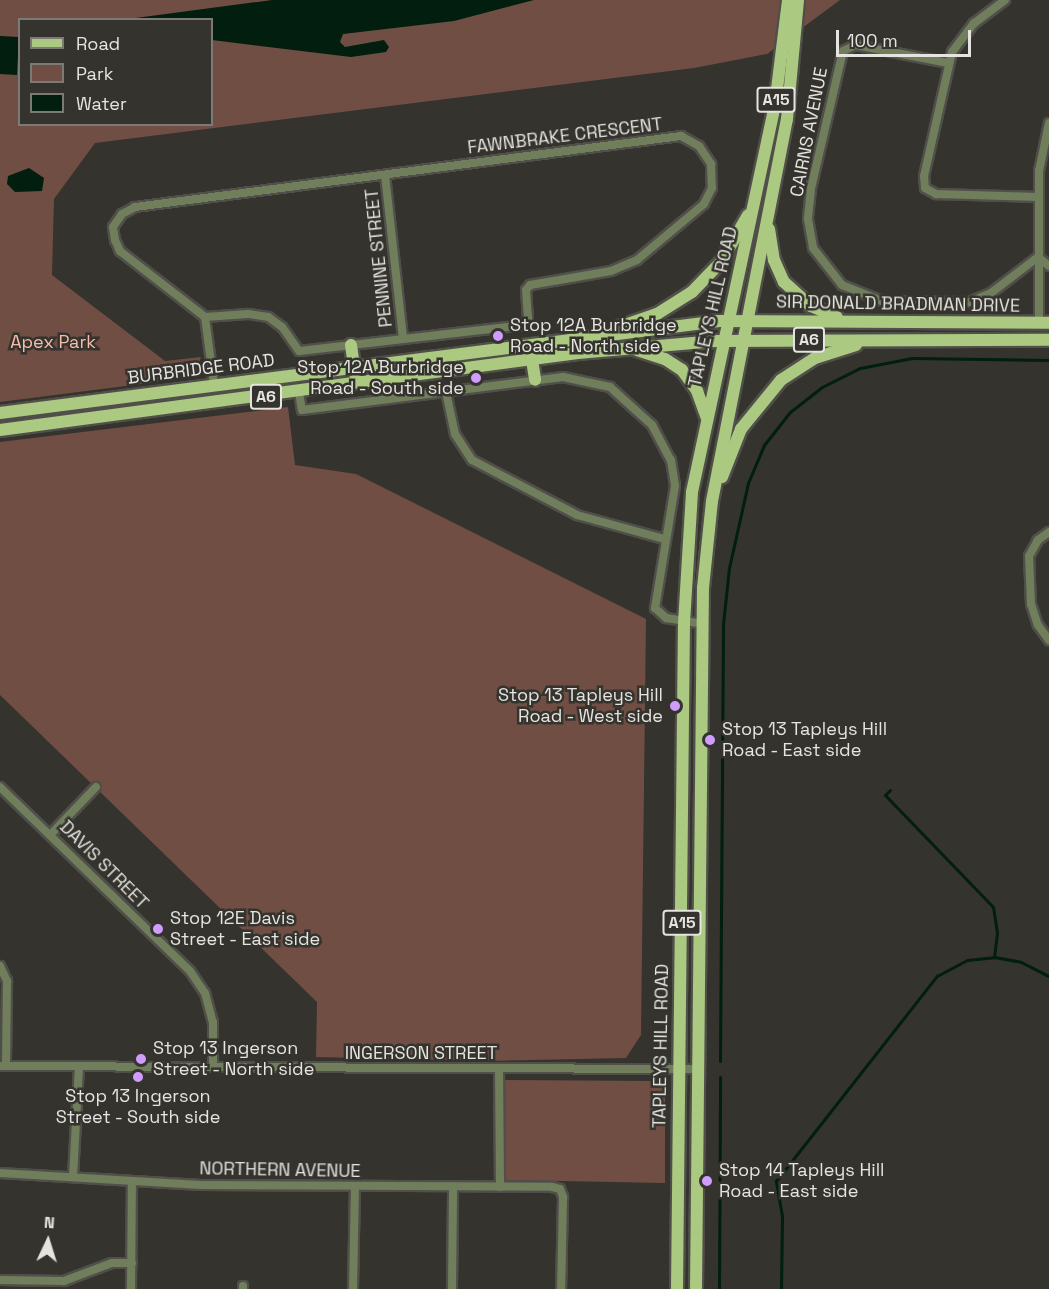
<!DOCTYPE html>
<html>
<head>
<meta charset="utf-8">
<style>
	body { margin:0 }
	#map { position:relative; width:1049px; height:1289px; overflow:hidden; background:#34332d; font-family:"Space Grotesk",sans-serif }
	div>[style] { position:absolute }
	.green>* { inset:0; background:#704e44 }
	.water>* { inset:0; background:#011e0e; transform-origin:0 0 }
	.stream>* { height:3px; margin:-1.5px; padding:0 1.5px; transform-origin:1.5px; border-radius:1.5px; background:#011e0e }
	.roads { filter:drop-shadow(2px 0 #504f4a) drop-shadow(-2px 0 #504f4a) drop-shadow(0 2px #504f4a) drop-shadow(0 -2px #504f4a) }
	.street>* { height:8px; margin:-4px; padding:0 4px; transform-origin:4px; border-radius:4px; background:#707e5c }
	.primary>* { height:12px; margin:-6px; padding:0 6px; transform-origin:6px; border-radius:6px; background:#abc981 }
	.dots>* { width:16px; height:16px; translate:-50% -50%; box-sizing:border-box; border:3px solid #34332d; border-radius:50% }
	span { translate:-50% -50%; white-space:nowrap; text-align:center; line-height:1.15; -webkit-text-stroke:5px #34332d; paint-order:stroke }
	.shield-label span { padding:2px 4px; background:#34332d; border:2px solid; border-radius:4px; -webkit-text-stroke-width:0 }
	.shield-label { font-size:16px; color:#e5e4e0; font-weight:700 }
	.street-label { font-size:18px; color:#e5e4e0 }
	.poi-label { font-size:18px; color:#e5e4e0 }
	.left { translate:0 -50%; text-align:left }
	.right { translate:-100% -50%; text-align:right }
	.park-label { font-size:18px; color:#f6bcab }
	.legend { position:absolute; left:18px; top:18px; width:195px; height:108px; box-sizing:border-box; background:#34332d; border:2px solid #7b7a75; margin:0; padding:8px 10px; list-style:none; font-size:18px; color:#e5e4e0 }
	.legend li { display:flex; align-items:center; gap:12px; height:30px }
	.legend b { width:30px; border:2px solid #7b7a75 }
	.north { position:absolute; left:18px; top:1211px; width:60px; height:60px; -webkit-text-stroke:4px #34332d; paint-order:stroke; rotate:4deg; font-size:16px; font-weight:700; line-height:24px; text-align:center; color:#e5e4e0 }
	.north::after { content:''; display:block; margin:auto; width:21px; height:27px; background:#e5e4e0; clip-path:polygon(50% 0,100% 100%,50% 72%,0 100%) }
	.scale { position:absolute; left:836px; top:30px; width:135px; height:27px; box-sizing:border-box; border:3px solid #e5e4e0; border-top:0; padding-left:8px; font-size:18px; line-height:21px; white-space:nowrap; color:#e5e4e0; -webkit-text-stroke:4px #34332d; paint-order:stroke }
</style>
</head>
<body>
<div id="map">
	<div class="green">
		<i style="clip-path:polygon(evenodd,0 0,840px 0,767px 54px,694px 68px,95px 143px,54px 199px,52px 275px,165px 361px,201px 357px,197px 370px,157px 382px,0 402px,0 0,20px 20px,212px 20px,212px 124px,20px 124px,20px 20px)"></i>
		<i style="clip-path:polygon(288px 407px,295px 465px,356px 474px,646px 619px,641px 1035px,626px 1058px,488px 1061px,316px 1057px,317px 1002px,0 695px,0 442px)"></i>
		<i style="clip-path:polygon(502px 1080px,657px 1081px,665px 1087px,665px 1183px,504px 1180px)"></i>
	</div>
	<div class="water">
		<i style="clip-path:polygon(272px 0,534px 0,454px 21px,343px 34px,340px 42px,345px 47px,384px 40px,389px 47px,386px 52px,351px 57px,212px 40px,212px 20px,128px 19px)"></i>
		<i style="left:0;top:36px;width:19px;height:38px;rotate:3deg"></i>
		<i style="clip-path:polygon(29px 168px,44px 178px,42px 191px,15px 192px,7px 184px,8px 176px)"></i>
	</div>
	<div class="stream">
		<i style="left:890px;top:790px;width:7px;rotate:135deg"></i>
		<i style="left:885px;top:795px;width:156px;rotate:46deg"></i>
		<i style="left:993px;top:907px;width:26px;rotate:81deg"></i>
		<i style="left:997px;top:933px;width:24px;rotate:97deg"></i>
		<i style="left:720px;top:1061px;width:437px;rotate:-89.6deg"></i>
		<i style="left:723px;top:624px;width:56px;rotate:-83.9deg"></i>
		<i style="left:729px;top:568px;width:87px;rotate:-77.4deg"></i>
		<i style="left:748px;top:483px;width:41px;rotate:-67.2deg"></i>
		<i style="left:764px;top:445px;width:42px;rotate:-51.8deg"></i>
		<i style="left:790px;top:412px;width:41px;rotate:-38deg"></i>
		<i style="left:822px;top:387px;width:42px;rotate:-26.6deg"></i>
		<i style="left:860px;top:368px;width:53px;rotate:-10.9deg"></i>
		<i style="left:912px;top:358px;width:137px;rotate:0.8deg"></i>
		<i style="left:719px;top:1289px;width:212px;rotate:-89.7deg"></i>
		<i style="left:781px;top:1289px;width:73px;rotate:-89.2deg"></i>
		<i style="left:782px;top:1216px;width:36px;rotate:-100deg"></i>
		<i style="left:776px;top:1181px;width:261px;rotate:-51.9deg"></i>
		<i style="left:937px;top:976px;width:34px;rotate:-28deg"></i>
		<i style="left:967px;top:960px;width:27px;rotate:-6deg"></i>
		<i style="left:994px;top:957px;width:27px;rotate:10deg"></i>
		<i style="left:1021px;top:962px;width:31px;rotate:27deg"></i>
	</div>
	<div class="roads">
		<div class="street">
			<i style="left:1005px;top:0;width:39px;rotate:143deg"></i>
			<i style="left:974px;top:23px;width:36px;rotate:127deg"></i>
			<i style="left:952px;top:52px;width:127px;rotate:102.7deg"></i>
			<i style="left:924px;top:176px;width:12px;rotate:85deg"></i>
			<i style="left:925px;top:188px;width:13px;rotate:29deg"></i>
			<i style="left:936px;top:194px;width:103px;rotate:1.7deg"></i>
			<i style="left:948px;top:63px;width:95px;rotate:-169deg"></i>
			<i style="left:855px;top:45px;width:13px;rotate:153deg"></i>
			<i style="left:843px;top:51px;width:142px;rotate:103.1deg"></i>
			<i style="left:811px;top:189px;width:30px;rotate:96deg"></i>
			<i style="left:808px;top:219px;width:29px;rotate:80deg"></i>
			<i style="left:813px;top:248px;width:47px;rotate:51.9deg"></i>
			<i style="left:842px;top:285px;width:43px;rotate:21.8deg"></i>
			<i style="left:882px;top:301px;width:87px;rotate:0.7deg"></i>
			<i style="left:969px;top:302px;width:24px;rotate:-22deg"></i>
			<i style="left:991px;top:293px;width:59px;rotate:-37.5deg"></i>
			<i style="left:681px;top:136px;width:21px;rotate:29deg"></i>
			<i style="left:699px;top:146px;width:22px;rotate:56deg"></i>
			<i style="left:711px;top:164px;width:24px;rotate:88deg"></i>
			<i style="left:712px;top:188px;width:18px;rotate:117deg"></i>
			<i style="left:704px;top:204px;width:87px;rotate:140.1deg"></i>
			<i style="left:637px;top:260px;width:28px;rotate:157deg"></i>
			<i style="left:611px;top:271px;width:82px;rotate:170.2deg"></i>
			<i style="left:530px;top:285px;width:6px;rotate:129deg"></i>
			<i style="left:526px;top:290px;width:28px;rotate:86deg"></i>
			<i style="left:528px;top:318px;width:8px;rotate:113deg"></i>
			<i style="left:525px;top:325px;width:227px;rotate:173.4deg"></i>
			<i style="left:299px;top:351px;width:29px;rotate:-125deg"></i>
			<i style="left:282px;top:327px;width:17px;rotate:-144deg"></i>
			<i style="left:268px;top:317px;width:20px;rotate:-171deg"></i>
			<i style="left:248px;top:314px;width:43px;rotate:176deg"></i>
			<i style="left:205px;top:317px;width:108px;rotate:-142.2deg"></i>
			<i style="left:120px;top:251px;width:12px;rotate:-114deg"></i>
			<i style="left:115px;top:240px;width:13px;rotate:-99deg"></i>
			<i style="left:113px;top:227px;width:16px;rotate:-55deg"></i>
			<i style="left:122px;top:214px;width:15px;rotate:-28deg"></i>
			<i style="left:135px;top:207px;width:551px;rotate:-7.41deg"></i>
			<i style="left:385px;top:175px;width:164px;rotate:83.7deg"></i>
			<i style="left:1038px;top:257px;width:14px;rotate:39deg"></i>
			<i style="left:205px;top:317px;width:69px;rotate:82.5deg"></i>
			<i style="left:1039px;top:323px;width:152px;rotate:-90deg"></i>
			<i style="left:1039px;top:171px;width:49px;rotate:-78.2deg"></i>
			<i style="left:299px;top:392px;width:18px;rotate:81deg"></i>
			<i style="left:302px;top:410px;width:263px;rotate:-7.2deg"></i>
			<i style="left:563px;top:377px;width:48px;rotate:12deg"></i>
			<i style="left:610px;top:387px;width:57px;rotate:42.1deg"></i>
			<i style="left:652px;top:425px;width:40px;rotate:62deg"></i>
			<i style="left:671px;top:460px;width:26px;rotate:81deg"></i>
			<i style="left:675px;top:486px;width:124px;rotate:99.3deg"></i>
			<i style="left:655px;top:608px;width:15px;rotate:42deg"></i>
			<i style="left:666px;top:618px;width:37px;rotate:9deg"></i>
			<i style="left:446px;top:392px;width:43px;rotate:77.9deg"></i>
			<i style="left:455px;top:434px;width:31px;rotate:57deg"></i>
			<i style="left:472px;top:460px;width:119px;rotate:27.6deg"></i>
			<i style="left:577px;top:515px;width:90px;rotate:15.4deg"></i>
			<i style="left:1049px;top:532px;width:14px;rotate:144deg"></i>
			<i style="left:1038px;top:540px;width:18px;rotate:119deg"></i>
			<i style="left:1029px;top:556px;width:48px;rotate:87.6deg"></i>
			<i style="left:1031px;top:604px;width:22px;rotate:72deg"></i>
			<i style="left:1038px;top:625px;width:19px;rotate:54deg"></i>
			<i style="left:0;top:787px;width:264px;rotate:44.1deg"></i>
			<i style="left:190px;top:971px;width:27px;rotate:56deg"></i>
			<i style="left:205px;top:993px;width:30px;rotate:75deg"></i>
			<i style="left:213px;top:1022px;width:45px;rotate:90deg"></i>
			<i style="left:51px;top:834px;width:65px;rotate:-46.2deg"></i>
			<i style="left:0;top:966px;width:17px;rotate:65deg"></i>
			<i style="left:7px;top:981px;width:85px;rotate:90.7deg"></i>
			<i style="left:0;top:1066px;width:698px;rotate:0.25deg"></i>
			<i style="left:499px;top:1068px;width:119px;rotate:89.5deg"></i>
			<i style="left:0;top:1173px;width:201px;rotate:3.4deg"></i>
			<i style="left:201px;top:1185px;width:351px;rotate:0.3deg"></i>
			<i style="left:552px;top:1187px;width:8px;rotate:14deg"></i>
			<i style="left:560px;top:1189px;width:9px;rotate:69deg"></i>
			<i style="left:563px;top:1197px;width:92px;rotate:91.2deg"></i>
			<i style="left:73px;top:1177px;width:110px;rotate:-86.9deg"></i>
			<i style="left:0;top:1280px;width:64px;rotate:0.9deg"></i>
			<i style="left:64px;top:1281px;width:51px;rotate:-20.6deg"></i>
			<i style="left:112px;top:1263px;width:20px"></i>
			<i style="left:131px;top:1289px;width:108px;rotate:-89.5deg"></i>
			<i style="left:243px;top:1289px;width:3px;rotate:-90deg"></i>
			<i style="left:353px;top:1289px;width:103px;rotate:-88.9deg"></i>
			<i style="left:452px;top:1289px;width:102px;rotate:-89.4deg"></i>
		</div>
		<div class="primary">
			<i style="left:769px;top:229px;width:31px;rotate:81deg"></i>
			<i style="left:774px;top:260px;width:24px;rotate:66deg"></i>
			<i style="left:784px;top:282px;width:36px;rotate:42deg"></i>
			<i style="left:811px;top:306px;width:28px;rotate:23deg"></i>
			<i style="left:619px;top:327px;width:40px;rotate:-18.9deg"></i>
			<i style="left:657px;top:314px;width:41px;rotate:-32.2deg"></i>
			<i style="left:692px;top:292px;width:42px;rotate:-46deg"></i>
			<i style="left:721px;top:262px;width:54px;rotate:-60.1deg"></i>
			<i style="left:351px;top:345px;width:29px;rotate:82deg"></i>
			<i style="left:637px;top:350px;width:29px;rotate:18deg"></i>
			<i style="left:665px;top:359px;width:20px;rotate:33deg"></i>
			<i style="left:682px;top:370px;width:26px;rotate:54deg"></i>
			<i style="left:697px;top:391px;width:27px;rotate:70deg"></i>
			<i style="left:532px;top:360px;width:20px;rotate:81deg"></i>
			<i style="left:0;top:413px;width:725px;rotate:-7.29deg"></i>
			<i style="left:719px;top:321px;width:330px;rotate:0.3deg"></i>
			<i style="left:0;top:430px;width:583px;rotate:-7.59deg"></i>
			<i style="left:578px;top:353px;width:138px;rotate:-5deg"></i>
			<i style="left:715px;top:341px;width:334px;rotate:-0.2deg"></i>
			<i style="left:722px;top:477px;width:52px;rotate:-68.4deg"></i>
			<i style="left:741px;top:429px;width:63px;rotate:-50.8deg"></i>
			<i style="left:781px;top:380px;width:40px;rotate:-32.9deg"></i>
			<i style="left:815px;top:358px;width:43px;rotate:-17.6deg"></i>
			<i style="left:677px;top:1289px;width:666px;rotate:-89.4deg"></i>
			<i style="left:684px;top:623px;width:131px;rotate:-86.5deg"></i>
			<i style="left:692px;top:492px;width:396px;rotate:-77.9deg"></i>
			<i style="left:775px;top:105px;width:106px;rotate:-82.9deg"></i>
			<i style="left:696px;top:1289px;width:701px;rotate:-89.43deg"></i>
			<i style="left:703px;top:588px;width:87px;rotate:-84.1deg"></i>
			<i style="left:712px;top:501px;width:389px;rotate:-78.9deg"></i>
			<i style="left:787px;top:119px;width:120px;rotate:-84.7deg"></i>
		</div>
	</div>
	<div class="dots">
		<i style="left:498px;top:336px;background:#d09dff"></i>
		<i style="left:476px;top:378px;background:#d09dff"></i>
		<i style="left:675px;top:706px;background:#d09dff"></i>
		<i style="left:710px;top:740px;background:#d09dff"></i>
		<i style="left:158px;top:929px;background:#d09dff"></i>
		<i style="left:141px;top:1059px;background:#d09dff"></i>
		<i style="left:138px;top:1077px;background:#d09dff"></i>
		<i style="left:707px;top:1181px;background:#d09dff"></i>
	</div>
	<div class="shield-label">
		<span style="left:776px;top:100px">A15</span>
		<span style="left:809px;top:340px">A6</span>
		<span style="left:266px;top:397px">A6</span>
		<span style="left:682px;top:923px">A15</span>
	</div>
	<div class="street-label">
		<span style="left:809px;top:132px;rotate:-79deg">CAIRNS AVENUE</span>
		<span style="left:565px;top:136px;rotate:-7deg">FAWNBRAKE CRESCENT</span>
		<span style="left:379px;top:258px;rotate:-96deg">PENNINE STREET</span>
		<span style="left:898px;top:304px;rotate:1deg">SIR DONALD BRADMAN DRIVE</span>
		<span style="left:713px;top:307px;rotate:-77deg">TAPLEYS HILL ROAD</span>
		<span style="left:201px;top:369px;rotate:-7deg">BURBRIDGE ROAD</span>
		<span style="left:104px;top:865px;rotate:45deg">DAVIS STREET</span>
		<span style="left:661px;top:1046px;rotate:-89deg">TAPLEYS HILL ROAD</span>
		<span style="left:421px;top:1053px">INGERSON STREET</span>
		<span style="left:280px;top:1170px;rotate:1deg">NORTHERN AVENUE</span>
	</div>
	<div class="poi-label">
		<span class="left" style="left:510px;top:336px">Stop 12A Burbridge<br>Road - North side</span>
		<span class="right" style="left:464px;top:378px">Stop 12A Burbridge<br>Road - South side</span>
		<span class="right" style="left:663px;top:706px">Stop 13 Tapleys Hill<br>Road - West side</span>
		<span class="left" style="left:722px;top:740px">Stop 13 Tapleys Hill<br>Road - East side</span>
		<span class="left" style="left:170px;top:929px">Stop 12E Davis<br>Street - East side</span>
		<span class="left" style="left:153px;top:1059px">Stop 13 Ingerson<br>Street - North side</span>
		<span style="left:138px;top:1107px">Stop 13 Ingerson<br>Street - South side</span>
		<span class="left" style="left:719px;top:1181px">Stop 14 Tapleys Hill<br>Road - East side</span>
	</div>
	<div class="park-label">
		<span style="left:53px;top:342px">Apex Park</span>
	</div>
	<ul class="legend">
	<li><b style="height:8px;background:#abc981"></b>Road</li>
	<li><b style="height:16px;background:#704e44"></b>Park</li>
	<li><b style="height:16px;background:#011e0e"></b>Water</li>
	</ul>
	<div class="north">N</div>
	<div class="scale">100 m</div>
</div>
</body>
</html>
